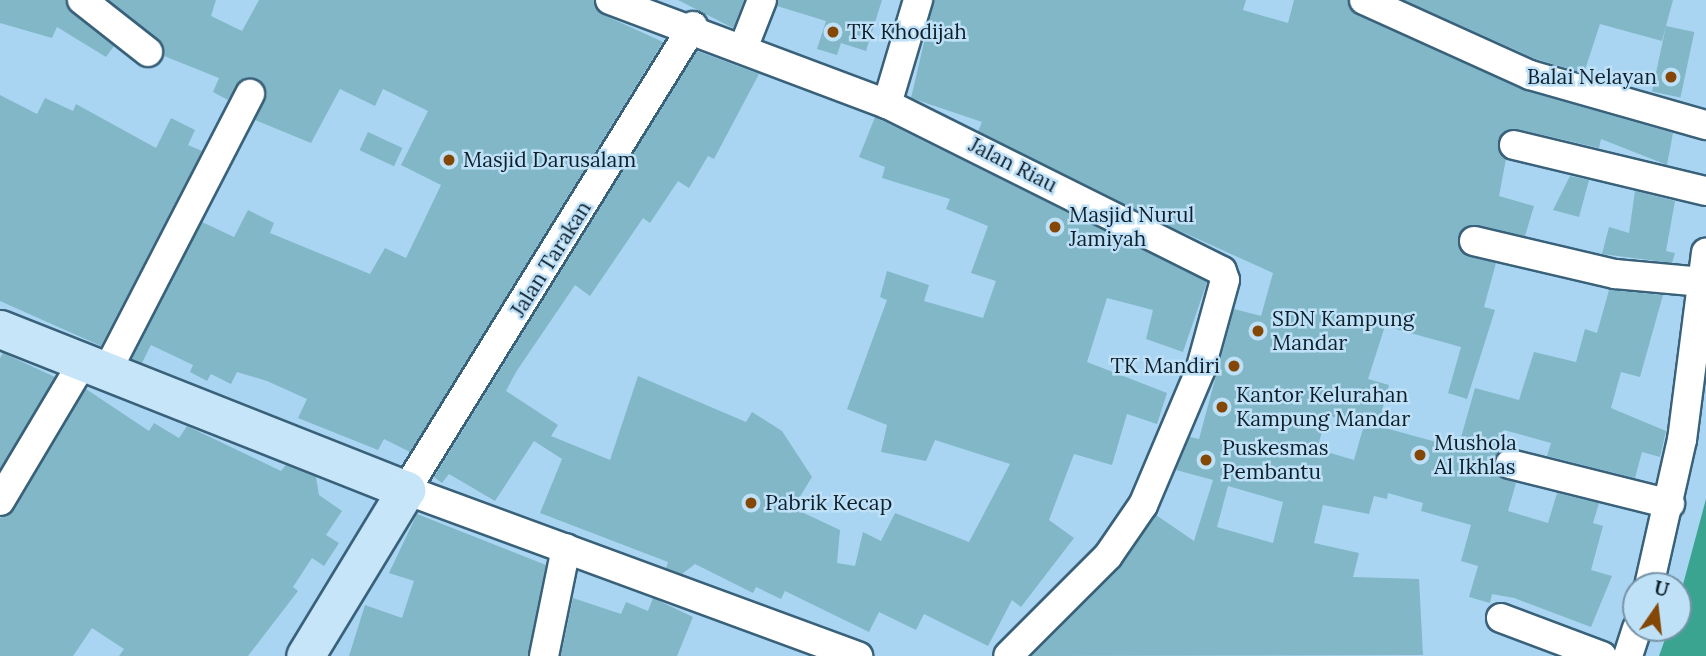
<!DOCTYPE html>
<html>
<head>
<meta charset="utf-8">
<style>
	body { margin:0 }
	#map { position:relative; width:1706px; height:656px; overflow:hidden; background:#aad5f2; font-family:Lora,serif }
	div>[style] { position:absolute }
	.water>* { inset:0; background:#3aa491 }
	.building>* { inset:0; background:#81b7c7; transform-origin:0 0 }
	.roads { filter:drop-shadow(2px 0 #39617a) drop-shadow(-2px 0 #39617a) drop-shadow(0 2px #39617a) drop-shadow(0 -2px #39617a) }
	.minor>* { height:28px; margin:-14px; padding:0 14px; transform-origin:14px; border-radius:14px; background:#fff }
	.major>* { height:37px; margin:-18.5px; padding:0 18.5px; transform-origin:18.5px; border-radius:18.5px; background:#c7e5f8 }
	.dots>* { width:19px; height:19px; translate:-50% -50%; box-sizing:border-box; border:4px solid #bee1f8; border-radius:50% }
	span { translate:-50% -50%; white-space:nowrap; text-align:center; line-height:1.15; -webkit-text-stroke:5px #bee1f8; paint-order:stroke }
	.poi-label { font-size:21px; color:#0f1f2a }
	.left { translate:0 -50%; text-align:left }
	.right { translate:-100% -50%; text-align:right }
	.street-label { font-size:21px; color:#0f1f2a }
	.north { position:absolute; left:1622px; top:572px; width:70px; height:70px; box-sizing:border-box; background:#bee1f8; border:2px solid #7893a6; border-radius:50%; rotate:14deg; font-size:19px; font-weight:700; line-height:28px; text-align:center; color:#0f1f2a }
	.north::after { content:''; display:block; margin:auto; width:24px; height:32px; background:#844705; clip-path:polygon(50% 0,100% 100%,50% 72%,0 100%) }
</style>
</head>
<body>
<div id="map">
	<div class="water">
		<i style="clip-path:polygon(1706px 499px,1706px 656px,1659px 656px,1669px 628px,1678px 628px,1678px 603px)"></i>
	</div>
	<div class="building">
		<i style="clip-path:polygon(0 0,66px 0,72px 13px,114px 46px,106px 57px,57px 27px,52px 38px,0 23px)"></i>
		<i style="clip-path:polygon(109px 0,216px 0,211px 16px,242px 31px,259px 0,594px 0,604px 15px,663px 42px,410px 452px,384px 439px,378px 450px,298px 418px,307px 399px,267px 381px,237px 372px,231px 384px,211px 374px,207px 381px,190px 372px,193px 365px,151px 345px,142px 363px,132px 359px,202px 222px,234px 237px,248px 210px,274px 223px,270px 233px,370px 274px,385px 248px,406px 258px,441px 185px,401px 165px,428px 111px,383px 89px,375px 106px,340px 89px,311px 143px,255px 120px,267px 94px,258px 80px,241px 80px,228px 100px,213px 92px,219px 78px,164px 56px,158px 39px)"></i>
		<i style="clip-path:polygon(678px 0,744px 0,733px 28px)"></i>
		<i style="clip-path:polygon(778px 0,882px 0,866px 51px,841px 43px,837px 55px,817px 49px,826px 21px,777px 6px)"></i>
		<i style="clip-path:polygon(evenodd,934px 0,1246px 0,1243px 10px,1288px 23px,1294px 0,1348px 0,1357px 15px,1523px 90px,1673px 133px,1667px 165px,1601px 139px,1599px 148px,1518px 129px,1502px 133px,1498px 149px,1506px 159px,1499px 196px,1534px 206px,1525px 236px,1477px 225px,1458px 237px,1463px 254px,1496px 263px,1484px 307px,1495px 310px,1467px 399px,1448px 393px,1461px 347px,1385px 326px,1368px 379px,1389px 385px,1378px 426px,1458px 448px,1475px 388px,1519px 400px,1534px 352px,1576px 362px,1585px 329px,1597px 333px,1609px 290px,1663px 295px,1640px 377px,1621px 372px,1611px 408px,1666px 431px,1660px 457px,1642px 452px,1635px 478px,1547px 456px,1551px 443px,1504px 430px,1494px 461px,1498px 475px,1516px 483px,1508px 511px,1548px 523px,1557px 493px,1599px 503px,1593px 523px,1603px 526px,1591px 570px,1612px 576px,1591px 627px,1514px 598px,1492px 594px,1490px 603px,1469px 597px,1478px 566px,1461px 561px,1471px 525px,1421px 511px,1423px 503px,1388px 493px,1387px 499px,1374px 496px,1369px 514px,1323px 505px,1314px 543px,1359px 553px,1353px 577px,1419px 579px,1423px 655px,1032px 656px,1120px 568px,1156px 515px,1194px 541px,1213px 480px,1176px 470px,1190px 437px,1199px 439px,1234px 309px,1261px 316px,1273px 273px,1167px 225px,1169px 218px,1137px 210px,978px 131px,982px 122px,911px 98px,934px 0,1327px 415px,1364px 425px,1354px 460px,1317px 449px,1327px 415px,934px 0,1228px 486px,1283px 502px,1273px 543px,1217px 527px,1228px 486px)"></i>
		<i style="clip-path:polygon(1404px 0,1673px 0,1662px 41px,1600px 24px,1584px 73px,1536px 59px)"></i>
		<i style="left:1666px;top:26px;width:29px;height:67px;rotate:12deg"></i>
		<i style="clip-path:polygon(697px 51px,759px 74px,714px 159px,708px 156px,689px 188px,678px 181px,650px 223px,643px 218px,590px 296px,575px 285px,516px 372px,506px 391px,558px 425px,551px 436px,610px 460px,638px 376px,746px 422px,752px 412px,782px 431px,812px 477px,793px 508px,840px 530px,837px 563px,855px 566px,863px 532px,881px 541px,895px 513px,969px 542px,1010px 464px,935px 440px,926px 461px,881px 452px,887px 425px,847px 409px,887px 300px,880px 297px,887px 271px,929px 285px,924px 301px,983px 318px,996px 281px,971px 273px,988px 226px,946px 209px,950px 199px,882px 178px,885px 167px,859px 157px,875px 117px,1207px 282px,1183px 352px,1146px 339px,1153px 310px,1107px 298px,1087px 362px,1167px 393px,1157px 424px,1127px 414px,1112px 465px,1074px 454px,1049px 520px,1074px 538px,1021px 607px,1012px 600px,988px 646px,924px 614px,916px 630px,879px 612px,869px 632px,785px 591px,781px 599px,756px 587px,753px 593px,695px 564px,682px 574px,666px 568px,668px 562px,540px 513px,562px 459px,534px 441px,495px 501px,449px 474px,442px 483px,434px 477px)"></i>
		<i style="clip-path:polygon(0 95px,37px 114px,45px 98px,73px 111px,76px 104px,156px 148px,171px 118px,195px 130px,188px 145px,202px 151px,101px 346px,0 301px)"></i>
		<i style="left:368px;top:132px;width:38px;height:20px;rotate:25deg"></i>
		<i style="clip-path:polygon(1570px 176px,1589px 180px,1579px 217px,1553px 210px)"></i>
		<i style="clip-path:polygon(1635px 191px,1675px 201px,1666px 251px,1675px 253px,1672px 263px,1602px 254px,1609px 227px,1629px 233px)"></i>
		<i style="clip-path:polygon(3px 353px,55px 377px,0 469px,0 358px)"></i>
		<i style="clip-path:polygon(86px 389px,149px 431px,154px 423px,179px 438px,187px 426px,281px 471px,286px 465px,316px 477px,319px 495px,342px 511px,326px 535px,339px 543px,324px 566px,312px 558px,293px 587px,298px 591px,248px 656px,119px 656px,124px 649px,92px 628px,73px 656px,0 656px,0 518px,14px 510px)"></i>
		<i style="clip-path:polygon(417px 514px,546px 565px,528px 656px,349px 656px,365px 605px,402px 618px,414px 581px,389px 573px)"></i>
		<i style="clip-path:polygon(573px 598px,621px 614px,626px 602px,648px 611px,653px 598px,693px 617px,677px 656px,561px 656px)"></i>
	</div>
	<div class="roads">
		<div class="minor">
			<i style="left:82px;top:0;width:84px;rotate:38.2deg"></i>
			<i style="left:610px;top:0;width:296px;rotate:20.6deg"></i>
			<i style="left:887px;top:104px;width:374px;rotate:26.5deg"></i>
			<i style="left:1222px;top:271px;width:9px;rotate:72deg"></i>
			<i style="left:1225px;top:280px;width:94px;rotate:105.4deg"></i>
			<i style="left:1200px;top:371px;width:146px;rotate:113deg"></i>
			<i style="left:1143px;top:505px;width:62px;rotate:124.5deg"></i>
			<i style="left:1108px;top:556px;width:141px;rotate:135deg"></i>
			<i style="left:1364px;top:0;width:182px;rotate:24.3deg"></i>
			<i style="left:1530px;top:75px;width:183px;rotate:15.9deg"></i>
			<i style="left:693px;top:26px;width:546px;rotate:121.74deg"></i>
			<i style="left:406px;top:490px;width:482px;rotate:20.2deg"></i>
			<i style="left:744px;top:46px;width:49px;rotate:-68.6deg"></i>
			<i style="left:887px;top:104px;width:109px;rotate:-73.4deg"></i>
			<i style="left:1514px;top:145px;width:197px;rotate:13.5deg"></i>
			<i style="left:1474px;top:241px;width:145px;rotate:13.2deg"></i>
			<i style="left:1615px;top:274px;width:88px;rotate:5.2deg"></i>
			<i style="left:107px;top:371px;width:312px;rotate:-62.7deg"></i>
			<i style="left:1510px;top:464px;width:165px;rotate:14deg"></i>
			<i style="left:0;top:501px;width:162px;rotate:-59.2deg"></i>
			<i style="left:1649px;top:586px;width:150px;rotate:-77.3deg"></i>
			<i style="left:1682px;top:440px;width:189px;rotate:-82.7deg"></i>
			<i style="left:1501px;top:618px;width:108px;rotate:20.6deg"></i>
			<i style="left:544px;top:656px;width:110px;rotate:-78.5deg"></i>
			<i style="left:1628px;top:656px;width:29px;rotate:-72deg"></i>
		</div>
		<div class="major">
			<i style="left:0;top:329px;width:437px;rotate:21.6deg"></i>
			<i style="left:406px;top:490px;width:194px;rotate:121.3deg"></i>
		</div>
	</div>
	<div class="dots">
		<i style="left:833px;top:32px;background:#844705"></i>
		<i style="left:1671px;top:77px;background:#844705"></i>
		<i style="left:449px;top:160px;background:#844705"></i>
		<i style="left:1055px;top:227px;background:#844705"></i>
		<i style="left:1258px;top:331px;background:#844705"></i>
		<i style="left:1234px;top:366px;background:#844705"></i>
		<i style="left:1222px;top:407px;background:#844705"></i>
		<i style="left:1420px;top:455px;background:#844705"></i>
		<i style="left:1206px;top:460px;background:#844705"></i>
		<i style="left:751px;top:503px;background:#844705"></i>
	</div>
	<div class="poi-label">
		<span class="left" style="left:847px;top:32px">TK Khodijah</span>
		<span class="right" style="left:1657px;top:77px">Balai Nelayan</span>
		<span class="left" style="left:463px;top:160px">Masjid Darusalam</span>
		<span class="left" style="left:1069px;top:227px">Masjid Nurul<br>Jamiyah</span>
		<span class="left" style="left:1272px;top:331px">SDN Kampung<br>Mandar</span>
		<span class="right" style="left:1220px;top:366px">TK Mandiri</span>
		<span class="left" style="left:1236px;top:407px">Kantor Kelurahan<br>Kampung Mandar</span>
		<span class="left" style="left:1434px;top:455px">Mushola<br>Al Ikhlas</span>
		<span class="left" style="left:1222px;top:460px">Puskesmas<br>Pembantu</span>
		<span class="left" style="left:765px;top:503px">Pabrik Kecap</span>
	</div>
	<div class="street-label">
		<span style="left:1013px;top:165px;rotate:27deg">Jalan Riau</span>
		<span style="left:551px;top:259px;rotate:-58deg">Jalan Tarakan</span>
	</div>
	<div class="north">U</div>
</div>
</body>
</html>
